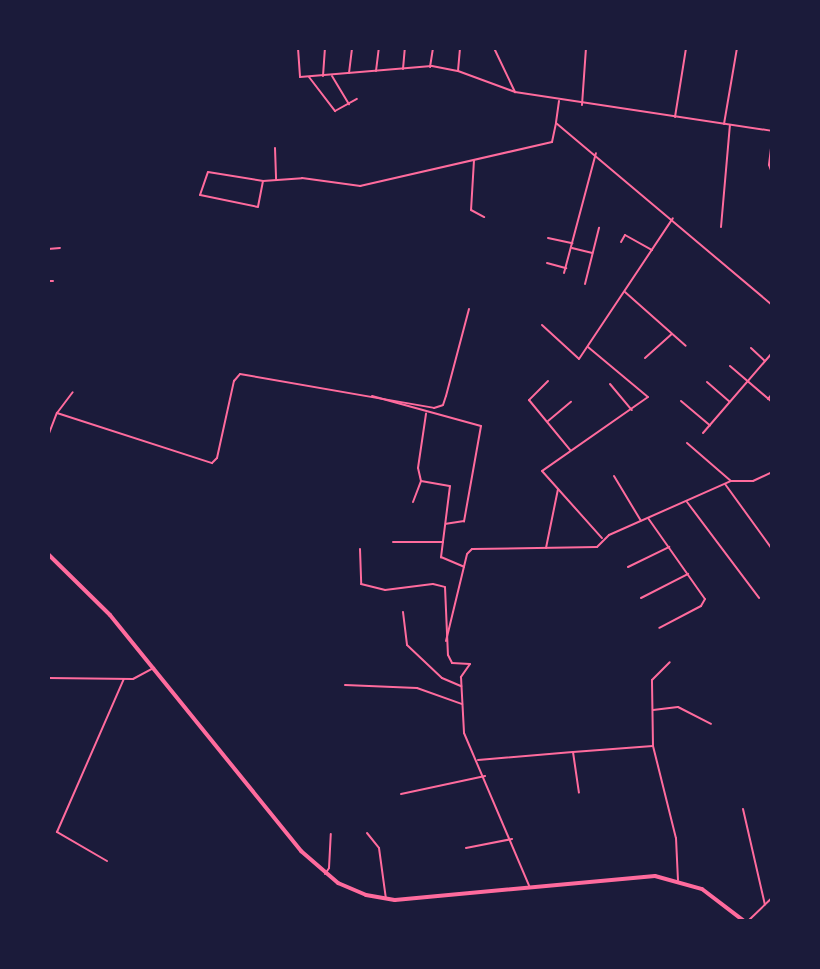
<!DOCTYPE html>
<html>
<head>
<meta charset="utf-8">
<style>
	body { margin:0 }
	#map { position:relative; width:820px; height:969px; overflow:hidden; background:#1b1b3a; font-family:Poppins,sans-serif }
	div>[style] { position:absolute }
	.minor>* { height:2px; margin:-1px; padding:0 1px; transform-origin:1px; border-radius:1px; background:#ff6b9d }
	.primary>* { height:4px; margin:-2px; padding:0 2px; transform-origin:2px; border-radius:2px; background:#ff6b9d }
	span { translate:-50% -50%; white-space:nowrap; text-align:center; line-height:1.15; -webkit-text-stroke:4.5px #1b1b3a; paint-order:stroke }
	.frame { position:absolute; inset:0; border:50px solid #1b1b3a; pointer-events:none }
</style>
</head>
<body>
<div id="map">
	<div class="minor">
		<i style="left:298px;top:48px;width:29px;rotate:86deg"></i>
		<i style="left:300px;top:77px;width:132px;rotate:-4.8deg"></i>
		<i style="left:432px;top:66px;width:26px;rotate:11deg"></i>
		<i style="left:458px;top:71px;width:61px;rotate:20.2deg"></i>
		<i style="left:494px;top:48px;width:49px;rotate:64.5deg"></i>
		<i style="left:515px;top:92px;width:260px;rotate:8.6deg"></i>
		<i style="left:430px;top:67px;width:19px;rotate:-81deg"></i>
		<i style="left:403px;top:69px;width:21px;rotate:-85deg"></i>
		<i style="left:376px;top:71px;width:23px;rotate:-83deg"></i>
		<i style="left:458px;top:71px;width:23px;rotate:-85deg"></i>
		<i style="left:349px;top:73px;width:25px;rotate:-83deg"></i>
		<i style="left:323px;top:76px;width:28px;rotate:-86deg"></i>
		<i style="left:332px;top:76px;width:33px;rotate:59deg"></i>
		<i style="left:309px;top:77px;width:43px;rotate:52.6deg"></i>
		<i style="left:335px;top:111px;width:25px;rotate:-29deg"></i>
		<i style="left:559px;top:101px;width:22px;rotate:98deg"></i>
		<i style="left:556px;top:123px;width:282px;rotate:40.1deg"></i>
		<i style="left:582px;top:105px;width:57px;rotate:-86deg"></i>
		<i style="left:675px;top:117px;width:70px;rotate:-80.9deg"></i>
		<i style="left:724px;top:124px;width:77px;rotate:-80.3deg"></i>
		<i style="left:772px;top:140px;width:25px;rotate:97deg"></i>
		<i style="left:769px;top:165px;width:9px;rotate:69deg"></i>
		<i style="left:275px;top:148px;width:32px;rotate:88deg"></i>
		<i style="left:474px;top:160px;width:50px;rotate:93.4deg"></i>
		<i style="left:471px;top:210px;width:15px;rotate:28deg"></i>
		<i style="left:263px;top:181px;width:26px;rotate:101deg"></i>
		<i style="left:258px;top:207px;width:59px;rotate:-168.3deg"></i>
		<i style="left:200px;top:195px;width:24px;rotate:-71deg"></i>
		<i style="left:208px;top:172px;width:56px;rotate:9.3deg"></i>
		<i style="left:263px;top:181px;width:39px;rotate:-4deg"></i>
		<i style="left:302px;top:178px;width:59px;rotate:7.9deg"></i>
		<i style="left:360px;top:186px;width:197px;rotate:-12.9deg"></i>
		<i style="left:552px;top:142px;width:19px;rotate:-78deg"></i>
		<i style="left:721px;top:227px;width:102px;rotate:-85deg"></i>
		<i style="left:548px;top:238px;width:25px;rotate:12deg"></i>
		<i style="left:621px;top:242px;width:8px;rotate:-60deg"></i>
		<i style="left:625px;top:235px;width:31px;rotate:29deg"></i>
		<i style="left:572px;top:248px;width:21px;rotate:14deg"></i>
		<i style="left:48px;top:249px;width:12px;rotate:-5deg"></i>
		<i style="left:547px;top:263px;width:20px;rotate:15deg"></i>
		<i style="left:564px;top:273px;width:124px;rotate:-75.1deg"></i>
		<i style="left:48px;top:281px;width:5px"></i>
		<i style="left:585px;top:284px;width:58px;rotate:-76deg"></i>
		<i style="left:625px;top:292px;width:81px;rotate:41.5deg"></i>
		<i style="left:542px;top:325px;width:50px;rotate:42.6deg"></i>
		<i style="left:579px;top:359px;width:169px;rotate:-56.3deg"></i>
		<i style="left:588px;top:347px;width:78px;rotate:39.8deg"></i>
		<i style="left:648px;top:397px;width:129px;rotate:145.1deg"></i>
		<i style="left:542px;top:471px;width:90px;rotate:48.2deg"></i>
		<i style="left:751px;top:348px;width:19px;rotate:43deg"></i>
		<i style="left:645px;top:358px;width:36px;rotate:-42deg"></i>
		<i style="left:730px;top:366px;width:55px;rotate:40.6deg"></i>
		<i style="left:548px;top:381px;width:27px;rotate:135deg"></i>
		<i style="left:529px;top:400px;width:65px;rotate:50.6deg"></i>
		<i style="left:707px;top:382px;width:30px;rotate:41deg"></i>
		<i style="left:610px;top:384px;width:34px;rotate:50deg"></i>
		<i style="left:372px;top:396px;width:113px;rotate:15.4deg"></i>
		<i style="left:481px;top:426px;width:97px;rotate:100.1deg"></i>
		<i style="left:464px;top:521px;width:18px;rotate:171deg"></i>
		<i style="left:768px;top:399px;width:6px;rotate:-51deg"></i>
		<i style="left:681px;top:401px;width:38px;rotate:40deg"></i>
		<i style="left:57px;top:413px;width:163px;rotate:17.9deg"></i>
		<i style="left:212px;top:463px;width:7px;rotate:-45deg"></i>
		<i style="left:217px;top:458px;width:79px;rotate:-77.6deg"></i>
		<i style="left:234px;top:381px;width:9px;rotate:-49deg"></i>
		<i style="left:240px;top:374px;width:197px;rotate:9.9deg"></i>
		<i style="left:434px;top:408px;width:9px;rotate:-18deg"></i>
		<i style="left:443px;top:405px;width:9px;rotate:-72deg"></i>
		<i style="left:446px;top:396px;width:90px;rotate:-75.2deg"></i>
		<i style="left:548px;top:421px;width:30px;rotate:-40deg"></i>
		<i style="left:703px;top:433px;width:106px;rotate:-49.2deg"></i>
		<i style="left:48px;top:436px;width:25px;rotate:-69deg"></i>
		<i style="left:57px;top:413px;width:26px;rotate:-53deg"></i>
		<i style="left:687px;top:443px;width:58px;rotate:40.8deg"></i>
		<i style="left:614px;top:476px;width:52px;rotate:59deg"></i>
		<i style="left:421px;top:481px;width:29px;rotate:10deg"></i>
		<i style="left:450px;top:486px;width:72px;rotate:97.2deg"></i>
		<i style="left:441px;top:557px;width:25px;rotate:23deg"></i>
		<i style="left:725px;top:484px;width:80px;rotate:54.1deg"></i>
		<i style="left:413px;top:502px;width:22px;rotate:-69deg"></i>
		<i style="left:421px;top:481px;width:13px;rotate:-103deg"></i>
		<i style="left:418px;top:468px;width:55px;rotate:-81.6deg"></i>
		<i style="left:687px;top:502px;width:120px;rotate:53.1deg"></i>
		<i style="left:648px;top:518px;width:99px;rotate:54.9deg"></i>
		<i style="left:705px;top:599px;width:8px;rotate:120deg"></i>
		<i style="left:701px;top:606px;width:47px;rotate:152.4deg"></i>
		<i style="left:393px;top:542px;width:50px"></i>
		<i style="left:546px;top:548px;width:60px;rotate:-78.5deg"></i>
		<i style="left:360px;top:549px;width:35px;rotate:88deg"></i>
		<i style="left:361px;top:584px;width:25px;rotate:14deg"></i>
		<i style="left:385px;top:590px;width:48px;rotate:-7.1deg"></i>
		<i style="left:433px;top:584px;width:12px;rotate:14deg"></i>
		<i style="left:445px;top:587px;width:68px;rotate:87.5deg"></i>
		<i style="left:448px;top:655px;width:9px;rotate:63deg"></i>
		<i style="left:452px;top:663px;width:18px;rotate:3deg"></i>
		<i style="left:470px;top:664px;width:16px;rotate:125deg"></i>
		<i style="left:461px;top:677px;width:56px;rotate:86.9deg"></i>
		<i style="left:464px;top:733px;width:168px;rotate:66.9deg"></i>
		<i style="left:628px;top:567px;width:46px;rotate:-26deg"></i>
		<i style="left:641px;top:598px;width:53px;rotate:-27.1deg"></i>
		<i style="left:403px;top:612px;width:33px;rotate:83deg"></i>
		<i style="left:407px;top:645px;width:48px;rotate:43.3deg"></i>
		<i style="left:442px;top:678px;width:21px;rotate:23deg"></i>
		<i style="left:446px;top:641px;width:89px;rotate:-76.4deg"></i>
		<i style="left:467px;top:554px;width:7px;rotate:-45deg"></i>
		<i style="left:472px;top:549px;width:125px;rotate:-0.9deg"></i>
		<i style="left:597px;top:547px;width:17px;rotate:-45deg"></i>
		<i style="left:609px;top:535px;width:133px;rotate:-23.9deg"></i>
		<i style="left:731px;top:481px;width:22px"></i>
		<i style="left:753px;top:481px;width:21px;rotate:-25deg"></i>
		<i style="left:48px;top:678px;width:85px;rotate:0.7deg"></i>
		<i style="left:133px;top:679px;width:24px;rotate:-28deg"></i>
		<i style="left:345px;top:685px;width:72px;rotate:2.4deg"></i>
		<i style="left:417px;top:688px;width:48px;rotate:19.6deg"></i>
		<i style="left:653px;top:710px;width:25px;rotate:-7deg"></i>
		<i style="left:678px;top:707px;width:37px;rotate:27deg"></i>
		<i style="left:653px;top:746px;width:95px;rotate:76deg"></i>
		<i style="left:676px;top:838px;width:42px;rotate:87.3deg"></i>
		<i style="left:573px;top:752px;width:80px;rotate:-4.3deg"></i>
		<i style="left:653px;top:746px;width:66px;rotate:-90.9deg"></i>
		<i style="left:652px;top:680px;width:25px;rotate:-45deg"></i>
		<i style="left:478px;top:760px;width:95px;rotate:-4.8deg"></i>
		<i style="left:573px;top:752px;width:41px;rotate:81.7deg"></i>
		<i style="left:401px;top:794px;width:86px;rotate:-12.1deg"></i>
		<i style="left:743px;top:809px;width:98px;rotate:77.1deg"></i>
		<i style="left:367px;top:833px;width:19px;rotate:51deg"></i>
		<i style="left:379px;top:848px;width:51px;rotate:82.2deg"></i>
		<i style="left:466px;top:848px;width:47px;rotate:-11.1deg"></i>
		<i style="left:107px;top:861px;width:58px;rotate:-149.9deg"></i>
		<i style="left:57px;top:832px;width:167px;rotate:-66.4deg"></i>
		<i style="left:325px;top:874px;width:7px;rotate:-56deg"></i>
		<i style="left:329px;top:868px;width:34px;rotate:-87deg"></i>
		<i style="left:748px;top:921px;width:33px;rotate:-44deg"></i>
	</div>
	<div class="primary">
		<i style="left:48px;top:554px;width:87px;rotate:44.5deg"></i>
		<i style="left:110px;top:615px;width:304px;rotate:51deg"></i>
		<i style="left:301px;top:851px;width:49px;rotate:40.9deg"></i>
		<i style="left:338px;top:883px;width:30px;rotate:23deg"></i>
		<i style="left:366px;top:895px;width:29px;rotate:10deg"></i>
		<i style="left:395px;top:900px;width:261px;rotate:-5.3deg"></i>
		<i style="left:655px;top:876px;width:49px;rotate:15.5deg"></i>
		<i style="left:702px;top:889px;width:53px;rotate:37.3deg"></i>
	</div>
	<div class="frame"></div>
</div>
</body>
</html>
